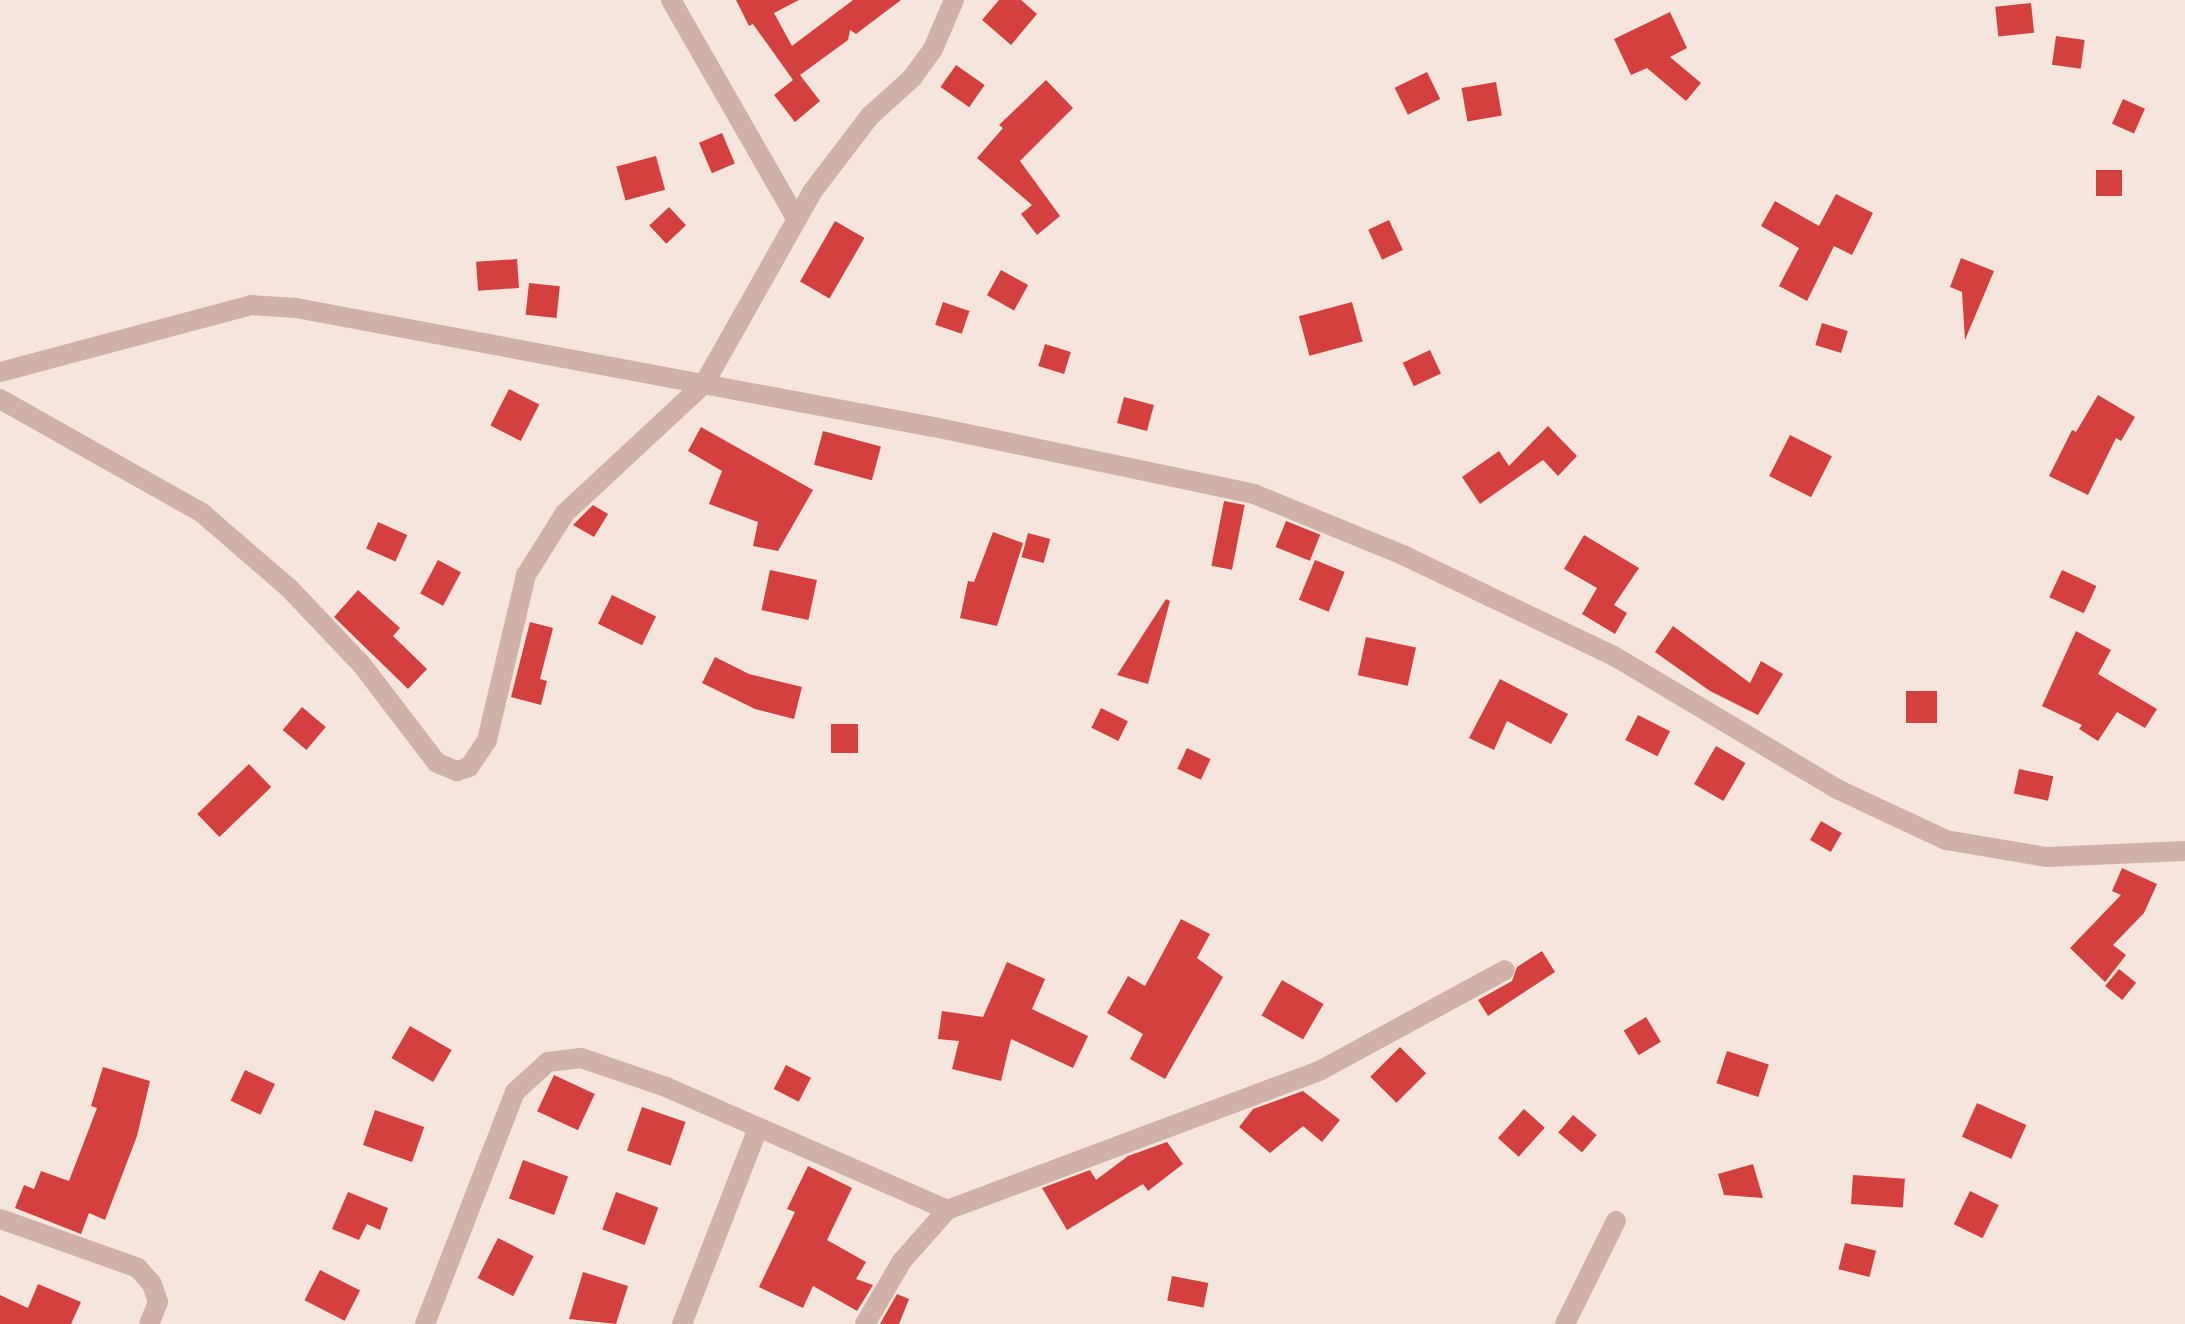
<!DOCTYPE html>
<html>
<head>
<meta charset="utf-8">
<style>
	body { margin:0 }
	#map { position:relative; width:2185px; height:1324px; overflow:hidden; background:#f5e5dd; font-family:"Titillium Web",sans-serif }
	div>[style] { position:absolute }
	.building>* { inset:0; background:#d4403d; transform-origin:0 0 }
	.minor>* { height:20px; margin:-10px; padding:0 10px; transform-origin:10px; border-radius:10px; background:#cfb1a7 }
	span { translate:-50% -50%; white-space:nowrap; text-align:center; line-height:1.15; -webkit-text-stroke:8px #fcf0eb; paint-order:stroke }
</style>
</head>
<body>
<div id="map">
	<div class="building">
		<i style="clip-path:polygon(736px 0,799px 0,774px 13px,792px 46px,853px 0,901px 0,856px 34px,850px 30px,848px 40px,800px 75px,820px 101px,795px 122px,774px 95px,793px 80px,753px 24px,749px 26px)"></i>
		<i style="clip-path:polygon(999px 0,1021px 0,1037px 14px,1011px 45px,982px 20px)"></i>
		<i style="left:2031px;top:3px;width:30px;height:36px;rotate:84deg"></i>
		<i style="clip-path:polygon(1670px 12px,1687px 48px,1670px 57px,1701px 83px,1686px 101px,1647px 68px,1631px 75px,1614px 39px)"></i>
		<i style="left:2056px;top:36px;width:29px;height:29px;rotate:8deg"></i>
		<i style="left:956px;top:65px;width:35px;height:27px;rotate:35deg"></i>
		<i style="left:1427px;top:72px;width:30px;height:36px;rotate:64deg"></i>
		<i style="clip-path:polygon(1046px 80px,1073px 108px,1020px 161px,1060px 216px,1037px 235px,1021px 214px,1032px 205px,977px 158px,1003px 128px,999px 125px)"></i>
		<i style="left:1496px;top:82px;width:34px;height:35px;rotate:80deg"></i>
		<i style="left:2123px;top:99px;width:24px;height:27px;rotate:24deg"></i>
		<i style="left:722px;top:133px;width:33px;height:25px;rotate:67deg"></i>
		<i style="left:656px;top:156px;width:35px;height:41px;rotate:75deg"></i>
		<i style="left:2122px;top:170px;width:26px;height:26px;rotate:90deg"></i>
		<i style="clip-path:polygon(1836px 194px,1873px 213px,1852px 255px,1834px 246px,1807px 301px,1779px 286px,1799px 248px,1761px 226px,1775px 201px,1819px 226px)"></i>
		<i style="left:669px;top:207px;width:25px;height:27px;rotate:47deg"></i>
		<i style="left:1389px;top:220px;width:33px;height:23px;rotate:65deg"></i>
		<i style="left:835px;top:221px;width:34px;height:70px;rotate:30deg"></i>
		<i style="clip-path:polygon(1961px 258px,1994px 271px,1965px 340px,1962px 292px,1950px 287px)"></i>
		<i style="left:517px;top:259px;width:29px;height:41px;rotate:86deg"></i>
		<i style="left:1001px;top:270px;width:31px;height:29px;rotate:29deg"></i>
		<i style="left:529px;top:283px;width:31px;height:32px;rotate:6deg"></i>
		<i style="left:943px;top:302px;width:28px;height:24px;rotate:19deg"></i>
		<i style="left:1352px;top:302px;width:41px;height:55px;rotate:75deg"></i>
		<i style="left:1822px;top:323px;width:27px;height:23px;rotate:17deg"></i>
		<i style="left:1045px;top:344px;width:27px;height:23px;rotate:17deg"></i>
		<i style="left:1430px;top:350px;width:26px;height:30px;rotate:65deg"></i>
		<i style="left:509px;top:389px;width:34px;height:41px;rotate:27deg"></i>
		<i style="clip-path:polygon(2098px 395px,2135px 417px,2121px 441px,2116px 438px,2088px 495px,2049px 476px,2072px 430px,2076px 432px)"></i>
		<i style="left:1124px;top:397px;width:31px;height:27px;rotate:15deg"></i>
		<i style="clip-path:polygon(1548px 426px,1577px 456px,1558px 476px,1543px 460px,1480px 504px,1462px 477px,1499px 451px,1509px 466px)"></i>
		<i style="clip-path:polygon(701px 427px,813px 490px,778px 551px,753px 546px,758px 522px,709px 504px,722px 471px,688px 451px)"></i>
		<i style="left:823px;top:431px;width:60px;height:35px;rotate:15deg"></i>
		<i style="left:1790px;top:435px;width:47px;height:46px;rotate:27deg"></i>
		<i style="left:1224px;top:501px;width:21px;height:66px;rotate:11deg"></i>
		<i style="clip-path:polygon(593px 505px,608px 514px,594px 537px,573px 525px)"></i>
		<i style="left:1286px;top:521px;width:37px;height:28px;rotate:22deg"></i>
		<i style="left:378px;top:522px;width:32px;height:29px;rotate:24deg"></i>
		<i style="clip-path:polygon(993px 532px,1023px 543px,997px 626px,960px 618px,968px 581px,974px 582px)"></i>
		<i style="left:1028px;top:533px;width:23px;height:25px;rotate:15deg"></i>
		<i style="clip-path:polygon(1584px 535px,1639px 568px,1614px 605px,1627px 613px,1615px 634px,1582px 614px,1597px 588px,1564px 569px)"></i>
		<i style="left:438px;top:560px;width:26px;height:38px;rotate:28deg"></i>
		<i style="left:1315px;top:560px;width:32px;height:43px;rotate:22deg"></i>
		<i style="left:770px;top:570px;width:48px;height:41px;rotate:12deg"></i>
		<i style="left:2062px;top:570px;width:38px;height:30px;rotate:25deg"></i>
		<i style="clip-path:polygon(358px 590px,400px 628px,393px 636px,427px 669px,408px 689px,334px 617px)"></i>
		<i style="left:612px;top:595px;width:49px;height:32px;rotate:26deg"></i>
		<i style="clip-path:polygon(1166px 599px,1170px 601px,1148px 684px,1117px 675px)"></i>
		<i style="clip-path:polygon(530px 622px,553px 628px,540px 679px,547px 681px,541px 705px,511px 697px)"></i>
		<i style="clip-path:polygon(1673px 626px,1750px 683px,1761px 661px,1783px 674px,1758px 715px,1710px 691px,1655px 652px)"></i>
		<i style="clip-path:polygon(2076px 631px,2111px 650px,2098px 674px,2157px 709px,2145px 728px,2117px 712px,2098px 741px,2079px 729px,2082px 725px,2042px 706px)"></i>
		<i style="left:1366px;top:637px;width:51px;height:39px;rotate:12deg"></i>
		<i style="clip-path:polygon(715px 657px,749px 674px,802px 687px,794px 719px,755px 709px,702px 683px)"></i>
		<i style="clip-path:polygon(1500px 679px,1568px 714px,1551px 744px,1507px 721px,1494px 750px,1469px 738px)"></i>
		<i style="left:1906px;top:691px;width:31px;height:32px"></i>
		<i style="left:302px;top:707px;width:31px;height:30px;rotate:40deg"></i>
		<i style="left:1101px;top:708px;width:30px;height:22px;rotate:26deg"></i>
		<i style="left:1638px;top:715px;width:36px;height:28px;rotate:27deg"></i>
		<i style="left:831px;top:724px;width:27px;height:29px"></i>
		<i style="left:1716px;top:746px;width:34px;height:44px;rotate:30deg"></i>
		<i style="left:1187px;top:748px;width:26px;height:23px;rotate:25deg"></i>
		<i style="left:249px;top:764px;width:32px;height:72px;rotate:46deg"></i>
		<i style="left:2019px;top:769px;width:35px;height:25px;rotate:12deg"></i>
		<i style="left:1821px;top:821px;width:24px;height:22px;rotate:30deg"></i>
		<i style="clip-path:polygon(2122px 868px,2157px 884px,2144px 913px,2113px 945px,2126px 955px,2105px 982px,2070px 948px,2121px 895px,2112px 891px)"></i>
		<i style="clip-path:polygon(1181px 919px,1210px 934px,1197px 958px,1223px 977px,1165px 1079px,1130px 1059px,1143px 1034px,1107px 1013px,1128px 976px,1145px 986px)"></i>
		<i style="clip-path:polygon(1542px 951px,1555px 972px,1488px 1016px,1478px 1000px,1512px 981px,1517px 967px)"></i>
		<i style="clip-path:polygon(1007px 962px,1045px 979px,1032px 1009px,1088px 1036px,1073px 1068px,1011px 1039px,1001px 1081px,952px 1069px,959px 1041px,938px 1039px,942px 1011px,983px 1017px)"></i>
		<i style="left:2119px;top:969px;width:22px;height:22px;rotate:39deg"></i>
		<i style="left:1282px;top:980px;width:48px;height:41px;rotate:30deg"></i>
		<i style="left:1646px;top:1017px;width:29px;height:26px;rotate:59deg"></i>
		<i style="left:410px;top:1026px;width:48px;height:37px;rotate:30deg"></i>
		<i style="left:1400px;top:1047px;width:37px;height:42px;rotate:45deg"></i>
		<i style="left:1727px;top:1051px;width:44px;height:34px;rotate:18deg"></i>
		<i style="left:786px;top:1065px;width:28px;height:27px;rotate:27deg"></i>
		<i style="clip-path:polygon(103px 1067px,150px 1081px,137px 1136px,105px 1220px,89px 1213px,81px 1234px,15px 1208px,24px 1185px,34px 1189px,41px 1171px,69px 1181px,97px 1108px,91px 1106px)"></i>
		<i style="left:245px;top:1070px;width:33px;height:34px;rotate:25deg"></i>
		<i style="left:554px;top:1075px;width:45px;height:40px;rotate:25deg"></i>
		<i style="clip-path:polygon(1303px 1091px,1340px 1120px,1322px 1142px,1303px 1126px,1270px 1153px,1239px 1127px,1253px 1109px)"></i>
		<i style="left:1977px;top:1103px;width:54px;height:37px;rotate:24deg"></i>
		<i style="left:642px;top:1107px;width:46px;height:46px;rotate:19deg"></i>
		<i style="left:1524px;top:1109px;width:28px;height:39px;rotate:42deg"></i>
		<i style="left:375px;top:1110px;width:52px;height:37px;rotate:19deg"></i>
		<i style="left:1573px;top:1115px;width:31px;height:23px;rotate:40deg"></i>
		<i style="clip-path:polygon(1167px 1142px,1183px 1164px,1148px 1191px,1143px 1184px,1067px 1230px,1042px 1188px,1090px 1170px,1096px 1180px,1128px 1156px)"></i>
		<i style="left:523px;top:1160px;width:48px;height:41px;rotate:20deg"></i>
		<i style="clip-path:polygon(1753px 1164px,1763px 1198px,1724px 1195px,1718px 1174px)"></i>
		<i style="clip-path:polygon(808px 1166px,852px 1188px,827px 1240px,866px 1262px,856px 1279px,873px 1285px,857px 1311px,813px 1286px,803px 1308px,759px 1287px,795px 1212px,787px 1209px)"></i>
		<i style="left:1853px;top:1175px;width:52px;height:29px;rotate:4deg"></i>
		<i style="left:1970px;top:1191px;width:32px;height:37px;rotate:26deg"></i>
		<i style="clip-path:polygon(348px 1192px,388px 1208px,380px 1230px,367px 1224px,359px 1240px,332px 1229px)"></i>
		<i style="left:616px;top:1192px;width:45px;height:40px;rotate:20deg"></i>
		<i style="left:498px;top:1238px;width:40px;height:45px;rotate:27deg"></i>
		<i style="left:1845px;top:1243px;width:32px;height:27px;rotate:14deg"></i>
		<i style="left:320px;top:1270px;width:45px;height:34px;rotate:27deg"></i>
		<i style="clip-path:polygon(583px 1272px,628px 1286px,616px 1324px,569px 1319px)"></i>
		<i style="left:1172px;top:1276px;width:37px;height:25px;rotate:11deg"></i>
		<i style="clip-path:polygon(38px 1284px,81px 1302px,71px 1324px,0 1324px,0 1295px,28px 1308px)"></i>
		<i style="clip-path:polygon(897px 1294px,909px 1299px,899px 1324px,880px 1324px)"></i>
	</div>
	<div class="minor">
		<i style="left:671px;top:0;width:251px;rotate:60.2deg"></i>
		<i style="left:0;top:372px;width:260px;rotate:-14.9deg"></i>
		<i style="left:251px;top:305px;width:45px;rotate:3.8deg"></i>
		<i style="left:296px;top:308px;width:649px;rotate:10.57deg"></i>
		<i style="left:934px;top:427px;width:327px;rotate:11.8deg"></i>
		<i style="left:1254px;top:494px;width:163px;rotate:22.3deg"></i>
		<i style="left:1405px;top:556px;width:232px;rotate:25.6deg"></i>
		<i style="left:1614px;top:656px;width:260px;rotate:30.8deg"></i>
		<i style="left:1837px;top:789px;width:120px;rotate:25.1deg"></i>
		<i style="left:1946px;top:840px;width:102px;rotate:9.6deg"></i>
		<i style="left:2047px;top:857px;width:138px;rotate:-2.5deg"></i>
		<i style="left:0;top:399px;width:232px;rotate:29.4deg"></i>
		<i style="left:202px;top:513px;width:115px;rotate:40.8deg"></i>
		<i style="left:289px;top:588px;width:106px;rotate:46.5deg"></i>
		<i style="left:362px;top:665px;width:123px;rotate:52.6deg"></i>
		<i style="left:437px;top:763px;width:22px;rotate:22deg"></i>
		<i style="left:457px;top:771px;width:13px;rotate:-18deg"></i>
		<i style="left:469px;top:767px;width:32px;rotate:-56deg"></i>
		<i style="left:487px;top:740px;width:170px;rotate:-76.7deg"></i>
		<i style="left:526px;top:575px;width:73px;rotate:-57.8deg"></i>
		<i style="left:565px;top:513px;width:190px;rotate:-42.9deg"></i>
		<i style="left:704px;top:384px;width:220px;rotate:-60.6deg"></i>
		<i style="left:812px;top:192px;width:96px;rotate:-52.7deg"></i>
		<i style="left:870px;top:116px;width:57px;rotate:-42.1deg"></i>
		<i style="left:912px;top:78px;width:36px;rotate:-54deg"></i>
		<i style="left:933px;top:49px;width:53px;rotate:-66.8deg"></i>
		<i style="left:0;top:1219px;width:146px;rotate:19.5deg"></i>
		<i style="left:138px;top:1268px;width:21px;rotate:49deg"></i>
		<i style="left:152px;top:1284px;width:19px;rotate:72deg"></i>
		<i style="left:158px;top:1302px;width:24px;rotate:112deg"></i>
		<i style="left:425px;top:1324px;width:249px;rotate:-68.8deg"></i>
		<i style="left:515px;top:1092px;width:45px;rotate:-42.3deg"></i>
		<i style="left:548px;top:1062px;width:33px;rotate:-7deg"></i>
		<i style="left:581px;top:1058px;width:90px;rotate:18.8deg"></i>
		<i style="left:666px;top:1087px;width:307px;rotate:23.6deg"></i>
		<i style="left:682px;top:1324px;width:210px;rotate:-68.8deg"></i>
		<i style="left:865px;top:1324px;width:73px;rotate:-59.6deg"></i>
		<i style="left:902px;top:1261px;width:68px;rotate:-48.6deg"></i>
		<i style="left:947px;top:1210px;width:399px;rotate:-20.5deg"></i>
		<i style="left:1321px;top:1070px;width:209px;rotate:-28.5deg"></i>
		<i style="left:1565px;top:1324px;width:115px;rotate:-63.7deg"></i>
	</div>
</div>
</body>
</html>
